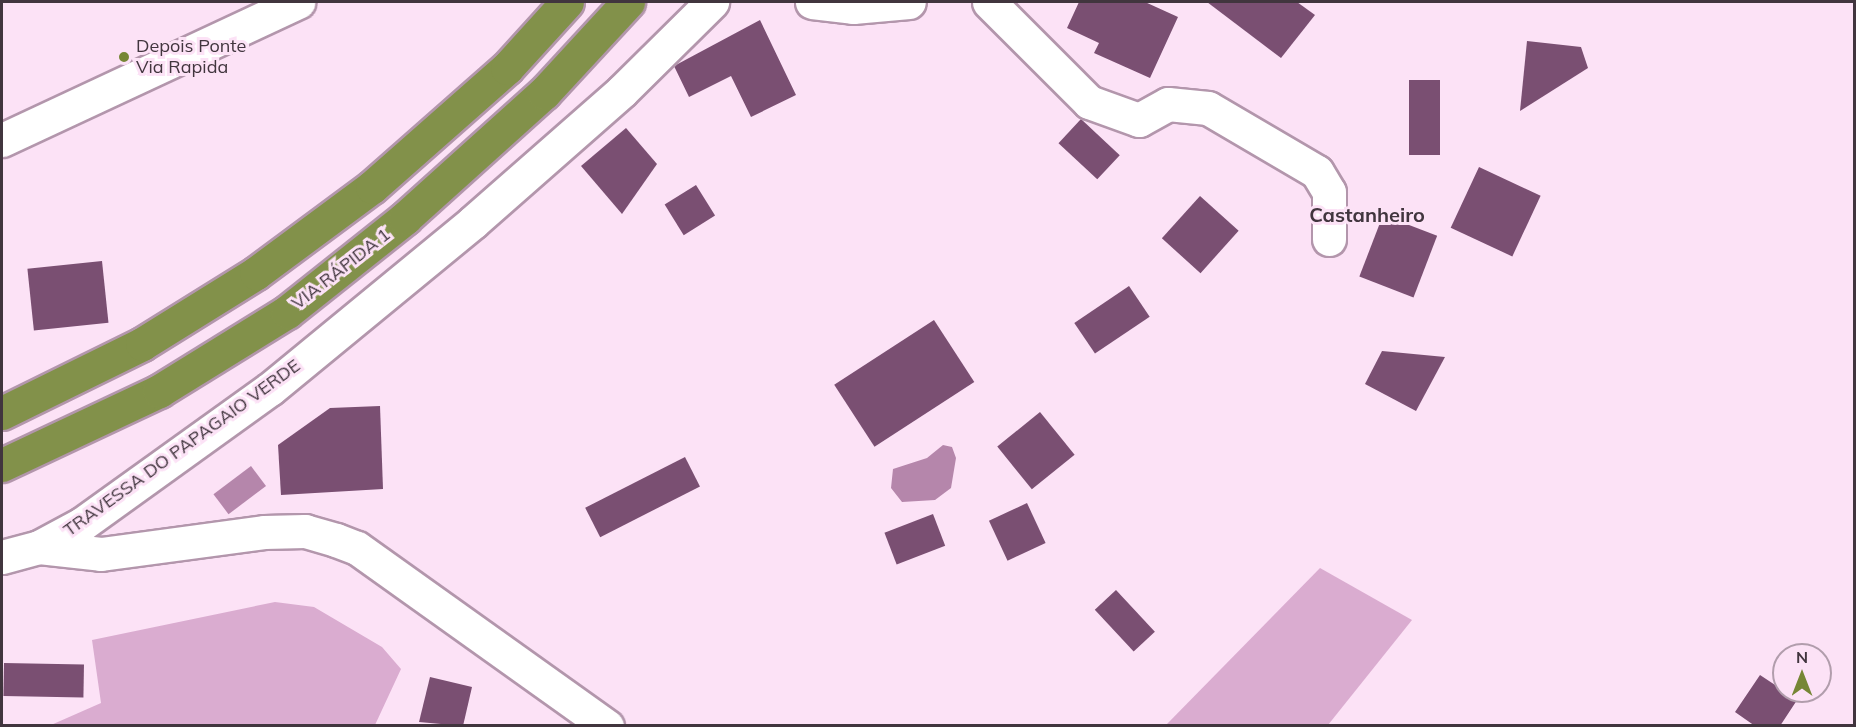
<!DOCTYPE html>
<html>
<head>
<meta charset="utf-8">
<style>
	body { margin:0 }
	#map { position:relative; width:1856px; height:727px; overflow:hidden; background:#fce2f6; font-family:Mulish,sans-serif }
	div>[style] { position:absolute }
	.green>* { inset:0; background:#daacd0 }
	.water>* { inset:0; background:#b586ab; transform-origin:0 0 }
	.building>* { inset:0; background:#7a4f72; transform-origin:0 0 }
	.roads { filter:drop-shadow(2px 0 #b396ac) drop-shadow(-2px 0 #b396ac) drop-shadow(0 2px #b396ac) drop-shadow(0 -2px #b396ac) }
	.minor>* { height:33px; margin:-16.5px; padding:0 16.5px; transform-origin:16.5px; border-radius:16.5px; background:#fff }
	.highway>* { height:33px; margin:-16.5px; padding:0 16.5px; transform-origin:16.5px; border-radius:16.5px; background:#82914a }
	.dots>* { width:16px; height:16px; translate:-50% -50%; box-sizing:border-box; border:3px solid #fce2f6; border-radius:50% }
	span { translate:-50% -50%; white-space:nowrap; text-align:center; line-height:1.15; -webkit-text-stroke:6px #fce2f6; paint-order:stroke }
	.poi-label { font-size:18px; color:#41353e }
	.left { translate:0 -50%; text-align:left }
	.street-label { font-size:18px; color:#41353e }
	.neighbourhood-label { font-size:20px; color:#41353e; font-weight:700 }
	.frame { position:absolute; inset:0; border:3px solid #41353e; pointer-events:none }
	.north { position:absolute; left:1772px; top:643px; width:60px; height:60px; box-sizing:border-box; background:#fce2f6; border:2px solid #b19dac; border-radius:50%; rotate:0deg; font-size:16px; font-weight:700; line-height:24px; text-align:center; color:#41353e }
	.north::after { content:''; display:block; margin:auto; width:21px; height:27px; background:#768635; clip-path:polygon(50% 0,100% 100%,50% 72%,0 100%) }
</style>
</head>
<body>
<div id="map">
	<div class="green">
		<i style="clip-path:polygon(1320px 568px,1412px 620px,1328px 725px,1166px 725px)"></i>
		<i style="clip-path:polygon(275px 602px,314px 607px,382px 647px,401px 669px,375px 725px,51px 725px,101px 703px,92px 640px)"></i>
	</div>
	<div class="water">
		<i style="clip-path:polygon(943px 445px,952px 447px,956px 458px,951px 488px,935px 500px,902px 502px,891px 488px,893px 469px,927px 458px)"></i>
		<i style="left:251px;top:466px;width:25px;height:47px;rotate:53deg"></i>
	</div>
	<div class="building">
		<i style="clip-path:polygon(1079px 2px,1145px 2px,1178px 17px,1150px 78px,1094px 53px,1099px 43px,1067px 28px)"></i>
		<i style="clip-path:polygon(1207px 2px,1297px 2px,1315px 15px,1281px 58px)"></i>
		<i style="clip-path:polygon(760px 20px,796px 95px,751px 117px,731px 76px,689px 97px,674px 66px)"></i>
		<i style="clip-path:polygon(1527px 41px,1581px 47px,1588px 68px,1520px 111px)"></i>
		<i style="left:1409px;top:80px;width:31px;height:75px"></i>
		<i style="left:1081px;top:119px;width:53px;height:33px;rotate:43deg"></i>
		<i style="clip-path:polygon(626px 128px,657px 164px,622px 214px,581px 166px)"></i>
		<i style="left:1479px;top:167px;width:68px;height:67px;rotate:25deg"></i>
		<i style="left:696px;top:185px;width:36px;height:37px;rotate:58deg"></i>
		<i style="left:1200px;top:196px;width:52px;height:57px;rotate:42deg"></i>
		<i style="left:1383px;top:215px;width:58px;height:66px;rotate:21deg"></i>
		<i style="left:102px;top:261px;width:62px;height:75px;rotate:84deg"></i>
		<i style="left:1129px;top:286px;width:37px;height:66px;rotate:56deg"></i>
		<i style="left:934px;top:320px;width:74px;height:119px;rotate:57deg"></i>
		<i style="clip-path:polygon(1382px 351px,1445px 357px,1416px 411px,1365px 384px)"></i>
		<i style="clip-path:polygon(380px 406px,383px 489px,281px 495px,278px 445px,330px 408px)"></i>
		<i style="left:1040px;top:412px;width:55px;height:55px;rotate:51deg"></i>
		<i style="left:685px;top:457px;width:33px;height:112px;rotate:63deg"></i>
		<i style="left:1027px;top:503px;width:44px;height:42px;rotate:65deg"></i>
		<i style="left:933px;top:514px;width:34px;height:52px;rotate:69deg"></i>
		<i style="left:1116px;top:590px;width:57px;height:29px;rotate:47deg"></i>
		<i style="left:4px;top:663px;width:80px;height:33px;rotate:1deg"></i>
		<i style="clip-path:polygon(1760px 675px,1784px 691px,1803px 691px,1780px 726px,1755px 726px,1735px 712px)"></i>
		<i style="clip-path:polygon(430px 677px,472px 687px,463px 726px,419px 722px)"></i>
	</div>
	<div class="roads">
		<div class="minor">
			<i style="left:812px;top:2px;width:41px;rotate:7deg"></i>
			<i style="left:853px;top:7px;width:56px;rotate:-5.1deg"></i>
			<i style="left:989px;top:2px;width:141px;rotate:45deg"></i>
			<i style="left:1089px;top:102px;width:53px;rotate:19.8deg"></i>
			<i style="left:1139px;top:120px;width:33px;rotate:-29deg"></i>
			<i style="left:1168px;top:104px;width:40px;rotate:5.7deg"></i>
			<i style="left:1208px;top:108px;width:126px;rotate:30.4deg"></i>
			<i style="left:1317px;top:172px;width:23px;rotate:59deg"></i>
			<i style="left:1329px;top:192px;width:47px;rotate:90deg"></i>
			<i style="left:2px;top:140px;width:327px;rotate:-25deg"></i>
			<i style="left:39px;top:547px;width:62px;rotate:6.4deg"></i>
			<i style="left:101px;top:554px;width:164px;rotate:-7.7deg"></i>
			<i style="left:264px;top:532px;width:41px;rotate:-1.4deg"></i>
			<i style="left:305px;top:531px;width:32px;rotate:16deg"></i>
			<i style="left:336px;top:540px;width:22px;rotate:21deg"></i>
			<i style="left:357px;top:548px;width:307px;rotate:35.5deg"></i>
			<i style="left:2px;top:557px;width:38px;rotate:-15deg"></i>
			<i style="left:39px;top:547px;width:49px;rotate:-28.1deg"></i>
			<i style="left:82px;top:524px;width:231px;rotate:-35.7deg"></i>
			<i style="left:270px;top:389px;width:263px;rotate:-39.4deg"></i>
			<i style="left:473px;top:222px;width:198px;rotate:-41.3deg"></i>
			<i style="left:622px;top:91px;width:127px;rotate:-44.7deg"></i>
		</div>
		<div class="highway">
			<i style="left:2px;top:413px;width:156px;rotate:-26.2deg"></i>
			<i style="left:142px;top:344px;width:134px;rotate:-31.9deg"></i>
			<i style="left:256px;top:273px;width:144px;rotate:-36.6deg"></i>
			<i style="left:372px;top:187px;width:180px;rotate:-41.4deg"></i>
			<i style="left:507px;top:68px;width:89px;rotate:-47.7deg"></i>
			<i style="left:2px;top:465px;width:174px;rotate:-25.2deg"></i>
			<i style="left:159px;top:391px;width:150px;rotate:-31.7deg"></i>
			<i style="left:287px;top:312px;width:151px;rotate:-38.5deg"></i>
			<i style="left:405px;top:218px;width:187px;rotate:-42deg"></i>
			<i style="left:544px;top:93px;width:124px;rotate:-47.3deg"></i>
		</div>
	</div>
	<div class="dots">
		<i style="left:124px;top:57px;background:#768635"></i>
	</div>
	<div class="poi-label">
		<span class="left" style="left:136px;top:57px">Depois Ponte<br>Via Rapida</span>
	</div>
	<div class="street-label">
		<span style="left:341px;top:269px;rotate:-38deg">VIA RÁPIDA 1</span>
		<span style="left:182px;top:448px;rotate:-36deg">TRAVESSA DO PAPAGAIO VERDE</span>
	</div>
	<div class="neighbourhood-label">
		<span style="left:1367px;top:214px">Castanheiro</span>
	</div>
	<div class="frame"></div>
	<div class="north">N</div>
</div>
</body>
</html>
